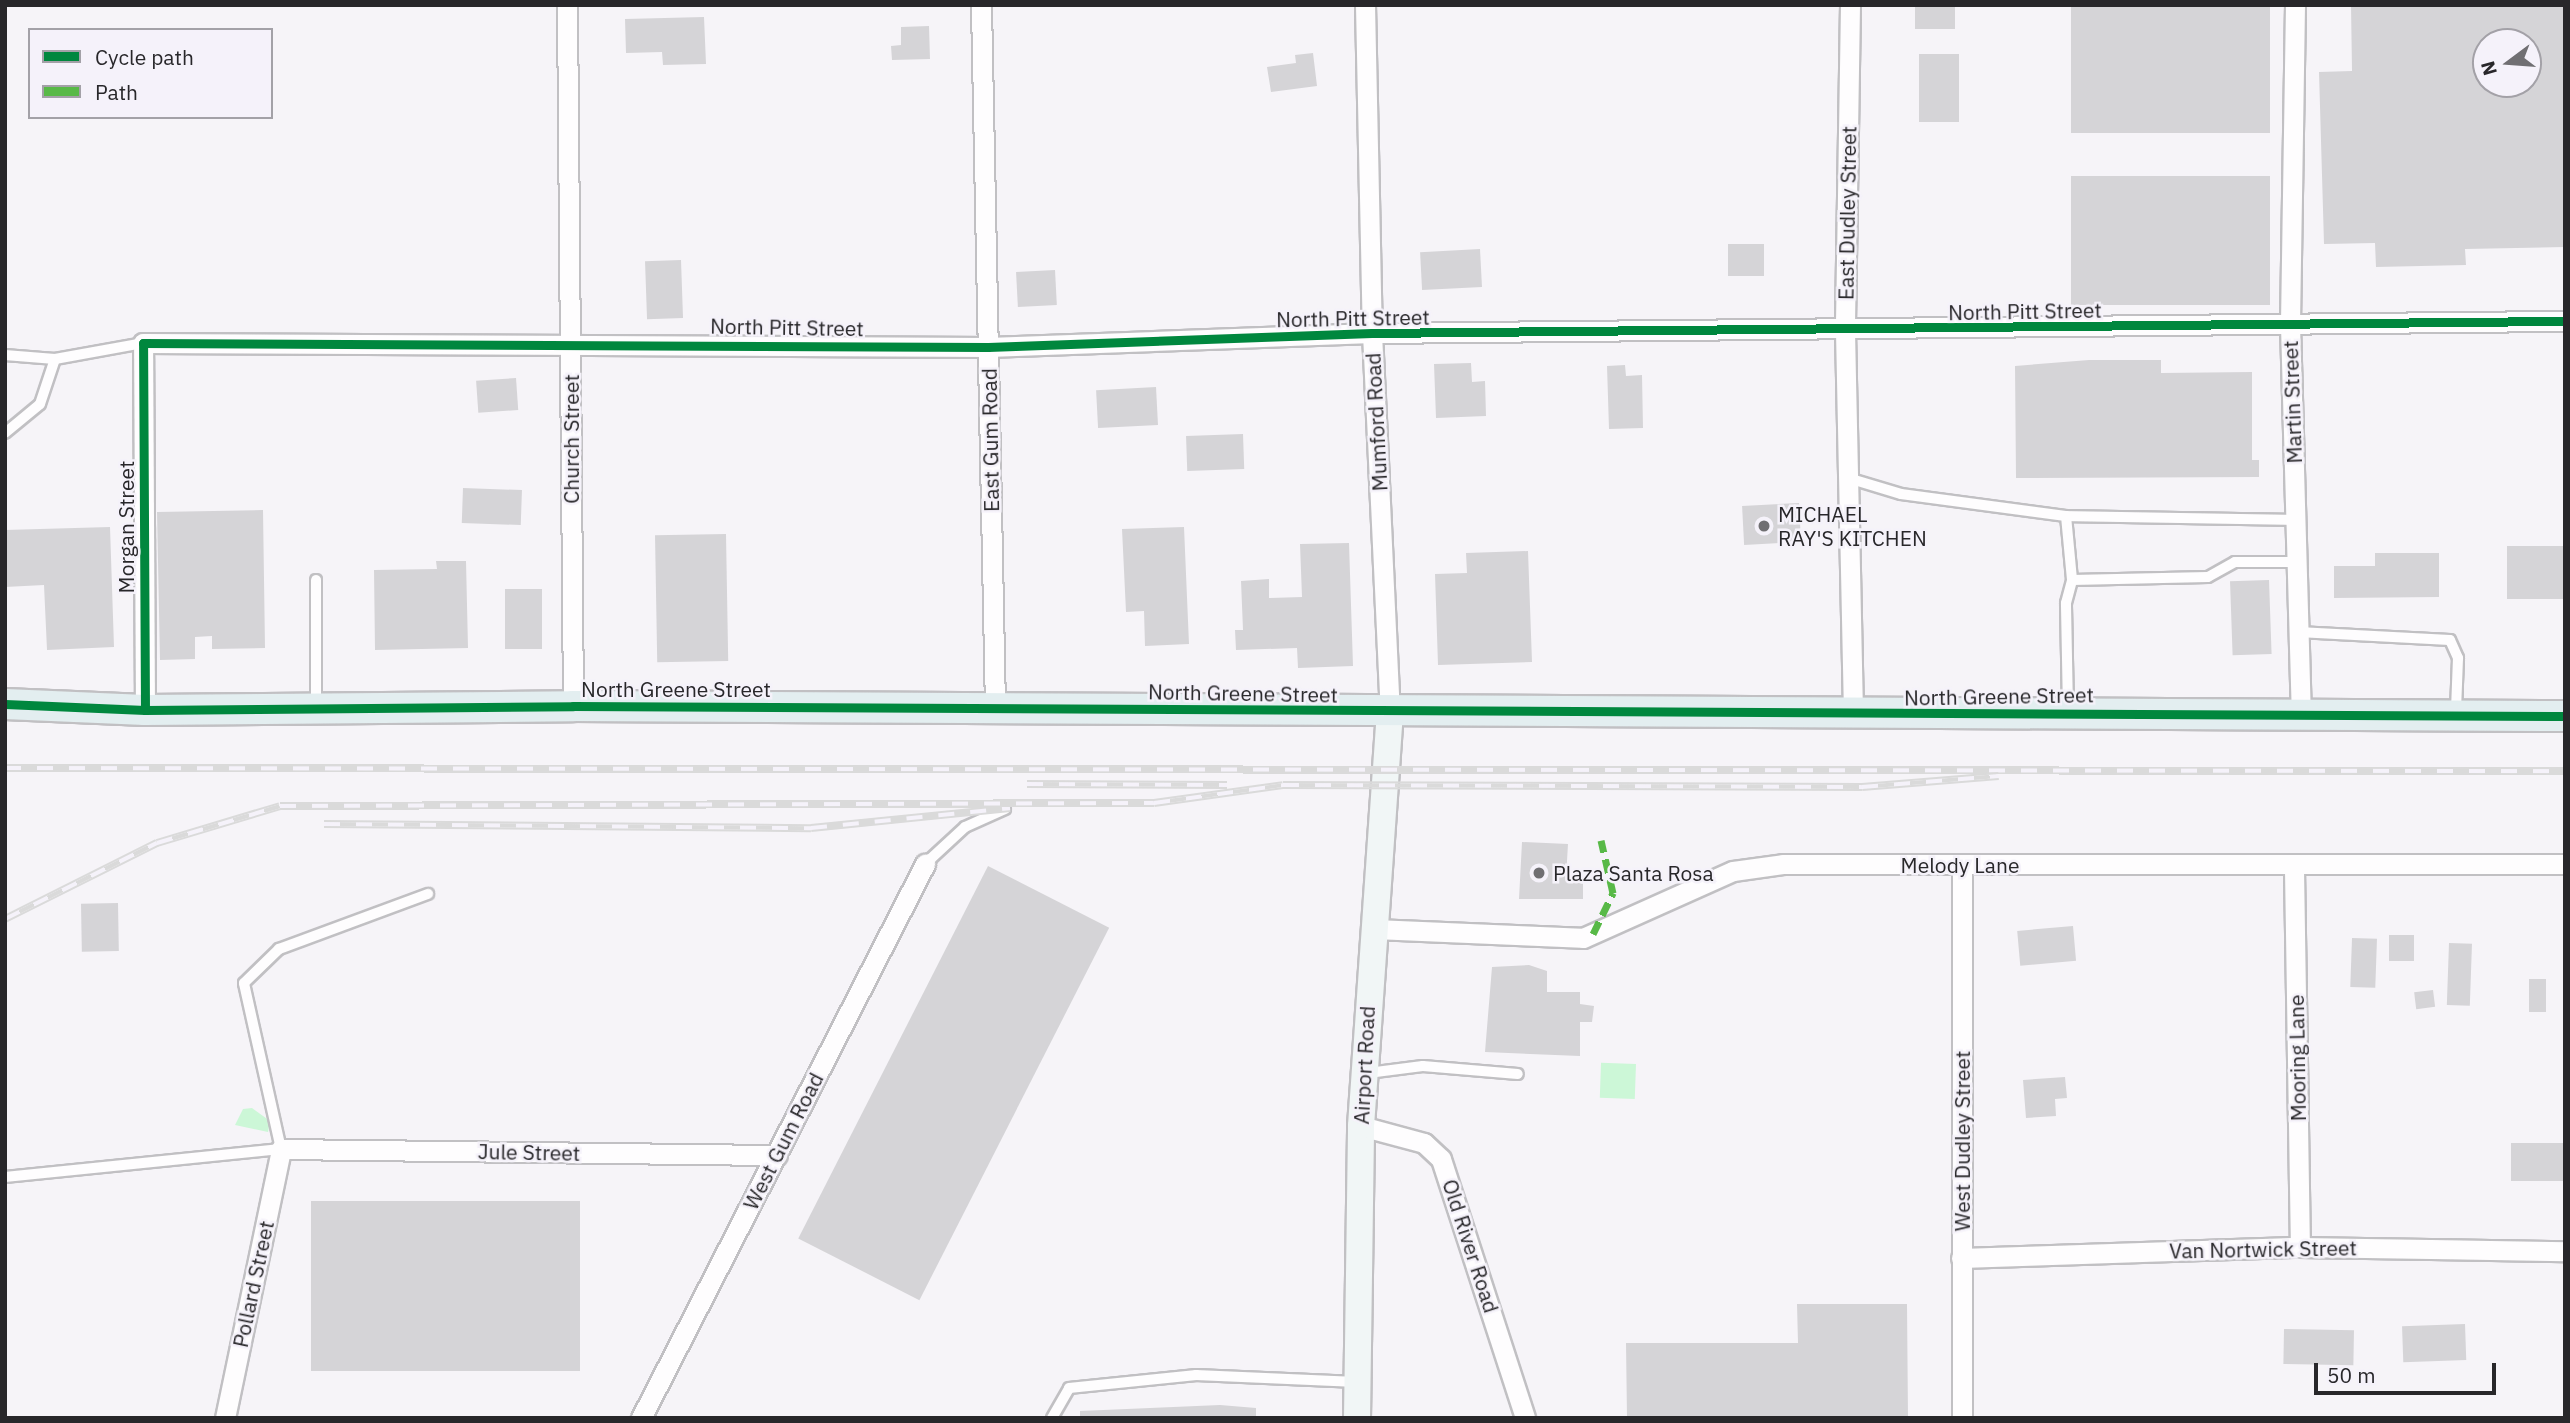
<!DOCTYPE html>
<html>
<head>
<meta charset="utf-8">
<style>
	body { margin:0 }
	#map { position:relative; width:2570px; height:1423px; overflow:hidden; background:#f6f4f8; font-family:"IBM Plex Sans",sans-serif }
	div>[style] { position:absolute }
	.green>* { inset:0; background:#ccf7d7; transform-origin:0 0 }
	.building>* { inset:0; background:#d5d4d7; transform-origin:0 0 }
	.roads { filter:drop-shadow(2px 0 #c1c0c3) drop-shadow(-2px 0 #c1c0c3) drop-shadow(0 2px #c1c0c3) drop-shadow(0 -2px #c1c0c3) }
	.lane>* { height:10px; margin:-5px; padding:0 5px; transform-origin:5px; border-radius:5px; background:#fefdfe }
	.street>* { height:19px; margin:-9.5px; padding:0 9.5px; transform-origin:9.5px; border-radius:9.5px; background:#fefdfe }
	.secondary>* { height:26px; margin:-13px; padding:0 13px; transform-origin:13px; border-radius:13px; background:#f1f6f6 }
	.primary>* { height:30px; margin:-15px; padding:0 15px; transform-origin:15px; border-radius:15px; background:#e3eef0 }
	.rail>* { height:8px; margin-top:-4px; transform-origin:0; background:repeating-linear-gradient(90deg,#f5f2fa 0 16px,#dadada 0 32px); box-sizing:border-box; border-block:2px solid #dadada }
	.quiet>* { height:7px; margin-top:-3.5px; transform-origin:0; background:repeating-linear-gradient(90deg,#58b947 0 14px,transparent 0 21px) }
	.cycleway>* { height:9px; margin:-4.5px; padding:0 4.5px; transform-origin:4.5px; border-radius:4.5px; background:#00873e }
	.dots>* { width:19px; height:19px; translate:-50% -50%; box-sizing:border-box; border:4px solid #f5f2fa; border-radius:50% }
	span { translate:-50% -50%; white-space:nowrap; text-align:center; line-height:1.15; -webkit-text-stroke:5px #f5f2fa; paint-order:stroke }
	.street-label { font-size:21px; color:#28272a }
	.poi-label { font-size:21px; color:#28272a }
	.left { translate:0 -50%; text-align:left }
	.frame { position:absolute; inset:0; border:7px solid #28272a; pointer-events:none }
	.legend { position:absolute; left:28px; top:28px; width:245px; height:91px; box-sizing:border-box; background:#f5f2fa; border:2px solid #a3a1a7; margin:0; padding:9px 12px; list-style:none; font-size:21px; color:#28272a }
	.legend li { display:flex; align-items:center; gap:14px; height:35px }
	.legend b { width:35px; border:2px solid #a3a1a7 }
	.north { position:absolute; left:2472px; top:28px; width:70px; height:70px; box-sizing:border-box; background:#f5f2fa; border:2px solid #a3a1a7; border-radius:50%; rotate:254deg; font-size:19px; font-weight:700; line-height:28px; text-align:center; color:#28272a }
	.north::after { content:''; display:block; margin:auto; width:24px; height:32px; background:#706f72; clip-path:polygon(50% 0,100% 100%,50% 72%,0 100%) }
	.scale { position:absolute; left:2314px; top:1363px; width:182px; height:32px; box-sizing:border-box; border:4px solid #28272a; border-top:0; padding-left:9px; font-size:21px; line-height:24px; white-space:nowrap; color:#28272a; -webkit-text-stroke:5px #f5f2fa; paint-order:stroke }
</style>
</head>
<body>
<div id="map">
	<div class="green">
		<i style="left:1636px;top:1064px;width:35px;height:35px;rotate:92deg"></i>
		<i style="clip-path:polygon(252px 1108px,270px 1121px,268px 1132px,235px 1125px,243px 1109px)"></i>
	</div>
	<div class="building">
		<i style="left:1915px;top:5px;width:40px;height:24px"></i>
		<i style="left:2071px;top:5px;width:199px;height:128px"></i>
		<i style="clip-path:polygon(evenodd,2351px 5px,2565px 5px,2565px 247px,2465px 249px,2466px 265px,2376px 267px,2375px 243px,2324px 244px,2319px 72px,2352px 71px,2351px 5px,2486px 42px,2528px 42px,2528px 84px,2486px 84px,2486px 42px)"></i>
		<i style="clip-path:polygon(704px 17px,706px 64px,663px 65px,662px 52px,626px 53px,625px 19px)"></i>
		<i style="clip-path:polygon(929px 26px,930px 59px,892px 60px,891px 46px,901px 45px,901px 27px)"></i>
		<i style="clip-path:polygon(1313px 53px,1317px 86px,1271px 92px,1267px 67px,1296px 63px,1295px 55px)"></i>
		<i style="left:1919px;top:54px;width:40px;height:68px"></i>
		<i style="left:2071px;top:176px;width:199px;height:129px"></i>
		<i style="left:1728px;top:244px;width:36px;height:32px"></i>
		<i style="left:1480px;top:249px;width:38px;height:60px;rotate:87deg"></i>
		<i style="left:681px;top:260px;width:58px;height:36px;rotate:88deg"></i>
		<i style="left:1055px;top:270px;width:35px;height:39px;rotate:87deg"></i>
		<i style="clip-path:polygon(2089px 360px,2161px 360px,2161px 373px,2252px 372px,2252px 460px,2259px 460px,2259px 477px,2016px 478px,2015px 366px)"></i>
		<i style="clip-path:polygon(1471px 363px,1472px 382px,1485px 381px,1486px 416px,1436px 418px,1434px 364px)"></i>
		<i style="clip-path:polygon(1625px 365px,1626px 376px,1642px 375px,1643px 428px,1609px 429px,1607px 366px)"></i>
		<i style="left:516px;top:378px;width:32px;height:40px;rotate:86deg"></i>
		<i style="left:1156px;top:387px;width:38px;height:60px;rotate:87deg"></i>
		<i style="left:1243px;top:434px;width:35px;height:57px;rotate:88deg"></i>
		<i style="left:463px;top:488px;width:59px;height:35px;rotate:2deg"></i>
		<i style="left:1799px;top:503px;width:39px;height:57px;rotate:87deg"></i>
		<i style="clip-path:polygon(263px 510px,265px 648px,212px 649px,212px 636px,195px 637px,195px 659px,160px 660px,157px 512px)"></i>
		<i style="clip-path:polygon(110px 527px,114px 647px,47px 650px,44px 585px,5px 587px,5px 530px)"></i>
		<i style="clip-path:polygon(1184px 527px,1189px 644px,1145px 646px,1144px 611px,1126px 612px,1122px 529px)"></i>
		<i style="left:726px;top:534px;width:127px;height:71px;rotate:89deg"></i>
		<i style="clip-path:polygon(1349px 543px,1353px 666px,1298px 668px,1297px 648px,1236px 650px,1235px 630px,1243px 630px,1241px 581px,1269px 579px,1269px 598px,1302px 597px,1300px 544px)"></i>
		<i style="left:2565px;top:546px;width:53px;height:58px;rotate:90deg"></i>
		<i style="clip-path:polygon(1528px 551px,1532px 662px,1438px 665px,1435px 574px,1467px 573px,1466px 553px)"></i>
		<i style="clip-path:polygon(2375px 553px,2439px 553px,2439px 597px,2334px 598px,2334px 566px,2375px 566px)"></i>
		<i style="clip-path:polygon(436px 561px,466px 561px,468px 648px,375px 650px,374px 570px,437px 569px)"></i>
		<i style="left:2269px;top:580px;width:74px;height:39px;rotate:88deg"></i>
		<i style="left:505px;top:589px;width:37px;height:60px"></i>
		<i style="clip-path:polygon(1522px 842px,1568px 844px,1566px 878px,1583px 879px,1583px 899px,1519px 899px)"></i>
		<i style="left:988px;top:866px;width:136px;height:418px;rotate:27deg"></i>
		<i style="left:118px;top:903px;width:48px;height:37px;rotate:89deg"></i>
		<i style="left:2073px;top:926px;width:35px;height:56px;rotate:85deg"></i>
		<i style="left:2389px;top:935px;width:25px;height:26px"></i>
		<i style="left:2352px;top:938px;width:25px;height:49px;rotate:2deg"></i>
		<i style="left:2449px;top:943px;width:23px;height:62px;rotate:2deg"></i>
		<i style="clip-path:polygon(1529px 965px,1547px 971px,1547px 992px,1580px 992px,1580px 1004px,1594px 1006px,1592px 1022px,1580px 1022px,1580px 1056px,1485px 1052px,1492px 967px)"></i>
		<i style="left:2529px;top:979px;width:17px;height:33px"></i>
		<i style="left:2433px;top:990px;width:17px;height:19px;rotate:83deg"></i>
		<i style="clip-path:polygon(2065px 1077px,2067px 1098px,2055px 1099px,2056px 1116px,2026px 1118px,2023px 1080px)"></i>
		<i style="left:2565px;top:1143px;width:38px;height:54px;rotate:90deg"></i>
		<i style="left:311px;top:1201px;width:269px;height:170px"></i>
		<i style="clip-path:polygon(1797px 1304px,1907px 1304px,1908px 1418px,1627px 1418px,1626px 1343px,1798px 1343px)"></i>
		<i style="left:2465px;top:1324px;width:36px;height:63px;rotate:88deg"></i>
		<i style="left:2284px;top:1329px;width:70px;height:35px;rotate:1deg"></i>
		<i style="clip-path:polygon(1220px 1405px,1256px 1408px,1256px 1418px,1080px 1418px,1080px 1411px)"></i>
	</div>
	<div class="roads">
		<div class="lane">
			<i style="left:5px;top:355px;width:50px;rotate:4.6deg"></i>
			<i style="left:55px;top:359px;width:89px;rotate:-10.3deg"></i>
			<i style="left:5px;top:433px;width:45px;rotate:-39.6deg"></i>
			<i style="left:40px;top:404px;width:47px;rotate:-71.6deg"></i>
			<i style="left:1848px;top:478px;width:55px;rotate:16.8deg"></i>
			<i style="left:1901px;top:494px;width:166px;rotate:7.6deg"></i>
			<i style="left:2066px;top:516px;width:64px;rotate:84.6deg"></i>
			<i style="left:2066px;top:516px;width:229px;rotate:1deg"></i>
			<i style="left:316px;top:580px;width:126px;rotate:90deg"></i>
			<i style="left:2298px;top:632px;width:152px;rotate:3deg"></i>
			<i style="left:2450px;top:640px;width:20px;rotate:66deg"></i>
			<i style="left:2458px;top:658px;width:53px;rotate:92.2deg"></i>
			<i style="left:2068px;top:710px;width:107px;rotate:-91.1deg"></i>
			<i style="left:2066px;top:603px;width:24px;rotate:-75deg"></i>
			<i style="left:2072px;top:580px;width:136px;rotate:-1.3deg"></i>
			<i style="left:2208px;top:577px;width:31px;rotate:-29deg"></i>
			<i style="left:2235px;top:562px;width:61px"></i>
			<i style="left:925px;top:864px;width:54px;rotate:-42.8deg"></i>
			<i style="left:965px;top:827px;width:44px;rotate:-24.2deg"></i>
			<i style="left:1368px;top:1073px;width:55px;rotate:-7.3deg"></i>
			<i style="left:1423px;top:1066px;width:95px;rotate:4.8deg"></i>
			<i style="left:5px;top:1177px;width:277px;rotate:-5.8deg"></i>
			<i style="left:281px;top:1149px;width:170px;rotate:-102.6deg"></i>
			<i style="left:244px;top:983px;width:49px;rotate:-44.2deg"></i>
			<i style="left:279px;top:949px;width:159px;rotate:-20.3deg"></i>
			<i style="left:1052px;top:1418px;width:34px;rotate:-60deg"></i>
			<i style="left:1069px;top:1388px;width:128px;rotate:-5.8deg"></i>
			<i style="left:1196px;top:1375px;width:161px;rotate:2.5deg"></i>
		</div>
		<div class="street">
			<i style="left:567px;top:5px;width:701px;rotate:89.51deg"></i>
			<i style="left:981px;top:5px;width:702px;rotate:88.86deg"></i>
			<i style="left:1365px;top:5px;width:328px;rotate:88.8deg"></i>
			<i style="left:1372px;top:333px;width:380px;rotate:87.3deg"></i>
			<i style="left:1850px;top:5px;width:326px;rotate:90.9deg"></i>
			<i style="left:1845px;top:331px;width:385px;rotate:88.8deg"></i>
			<i style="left:2295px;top:5px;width:320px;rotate:90.9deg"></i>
			<i style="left:2290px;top:325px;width:390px;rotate:88.4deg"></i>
			<i style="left:145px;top:710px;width:367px;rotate:-90.3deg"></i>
			<i style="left:143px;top:343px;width:845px;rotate:0.27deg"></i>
			<i style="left:988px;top:347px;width:384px;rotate:-2.1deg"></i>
			<i style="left:1372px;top:333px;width:1193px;rotate:-0.58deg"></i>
			<i style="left:1962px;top:864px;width:554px;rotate:90deg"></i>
			<i style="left:2294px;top:869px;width:378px;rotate:89.1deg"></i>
			<i style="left:1372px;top:929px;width:211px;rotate:2.4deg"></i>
			<i style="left:1583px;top:938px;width:164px;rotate:-24.1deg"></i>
			<i style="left:1733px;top:871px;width:50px;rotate:-8deg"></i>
			<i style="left:1783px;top:864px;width:782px"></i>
			<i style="left:1361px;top:1126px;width:65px;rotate:15.1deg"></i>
			<i style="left:1424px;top:1143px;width:23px;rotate:43deg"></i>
			<i style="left:1441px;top:1159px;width:272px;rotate:72deg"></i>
			<i style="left:1961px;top:1258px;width:339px;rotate:-1.9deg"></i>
			<i style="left:2300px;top:1247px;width:265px;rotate:0.9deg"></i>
			<i style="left:225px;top:1418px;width:275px;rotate:-78.2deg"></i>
			<i style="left:281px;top:1149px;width:496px;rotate:0.7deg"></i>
			<i style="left:641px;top:1418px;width:623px;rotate:-62.86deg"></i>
		</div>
		<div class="secondary">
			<i style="left:1357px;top:1418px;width:292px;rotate:-89.2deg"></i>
			<i style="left:1361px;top:1126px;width:414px;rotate:-86deg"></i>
		</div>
		<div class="primary">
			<i style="left:5px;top:704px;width:140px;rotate:2.5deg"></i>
			<i style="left:145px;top:710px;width:428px;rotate:-0.5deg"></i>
			<i style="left:573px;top:706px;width:1992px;rotate:0.29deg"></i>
		</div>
	</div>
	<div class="rail">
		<i style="left:5px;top:768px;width:2560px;rotate:0.07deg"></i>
		<i style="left:1027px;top:784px;width:200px;rotate:0.3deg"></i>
		<i style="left:324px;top:824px;width:487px;rotate:0.5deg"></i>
		<i style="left:811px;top:828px;width:200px;rotate:-5.7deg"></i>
		<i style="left:5px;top:919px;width:170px;rotate:-26.6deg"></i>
		<i style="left:157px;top:843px;width:128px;rotate:-16.7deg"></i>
		<i style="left:280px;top:806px;width:874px;rotate:-0.2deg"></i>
		<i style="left:1154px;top:803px;width:130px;rotate:-7.9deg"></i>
		<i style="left:1283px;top:785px;width:579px;rotate:0.2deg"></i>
		<i style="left:1862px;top:787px;width:137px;rotate:-4.6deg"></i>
	</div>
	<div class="quiet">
		<i style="left:1593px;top:934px;width:46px;rotate:-64deg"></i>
		<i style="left:1613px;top:893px;width:54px;rotate:-102.8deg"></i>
	</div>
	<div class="cycleway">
		<i style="left:5px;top:704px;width:140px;rotate:2.5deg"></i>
		<i style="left:145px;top:710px;width:428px;rotate:-0.5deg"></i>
		<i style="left:573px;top:706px;width:1992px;rotate:0.29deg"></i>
		<i style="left:145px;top:710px;width:367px;rotate:-90.3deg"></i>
		<i style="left:143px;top:343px;width:845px;rotate:0.27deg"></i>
		<i style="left:988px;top:347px;width:384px;rotate:-2.1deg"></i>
		<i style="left:1372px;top:333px;width:1193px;rotate:-0.58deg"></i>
	</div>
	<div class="dots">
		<i style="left:1764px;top:526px;background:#706f72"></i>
		<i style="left:1539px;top:873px;background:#706f72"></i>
	</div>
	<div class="street-label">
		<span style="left:1847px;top:213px;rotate:-89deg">East Dudley Street</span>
		<span style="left:2025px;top:311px;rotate:-1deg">North Pitt Street</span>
		<span style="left:1353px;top:318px;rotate:-1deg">North Pitt Street</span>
		<span style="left:787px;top:327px;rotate:1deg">North Pitt Street</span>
		<span style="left:2292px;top:402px;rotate:-92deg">Martin Street</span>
		<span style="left:1376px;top:422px;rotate:-93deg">Mumford Road</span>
		<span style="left:571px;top:439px;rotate:-90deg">Church Street</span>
		<span style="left:990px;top:440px;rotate:-91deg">East Gum Road</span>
		<span style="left:126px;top:527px;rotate:-90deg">Morgan Street</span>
		<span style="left:676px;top:689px">North Greene Street</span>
		<span style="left:1243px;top:693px;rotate:1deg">North Greene Street</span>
		<span style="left:1999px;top:696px;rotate:-1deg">North Greene Street</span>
		<span style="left:1960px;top:865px">Melody Lane</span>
		<span style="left:2297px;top:1058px;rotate:-91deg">Mooring Lane</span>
		<span style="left:1364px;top:1065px;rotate:-87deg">Airport Road</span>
		<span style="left:783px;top:1141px;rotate:-63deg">West Gum Road</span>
		<span style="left:1962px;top:1141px;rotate:-90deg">West Dudley Street</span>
		<span style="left:529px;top:1152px;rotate:1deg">Jule Street</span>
		<span style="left:1471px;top:1246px;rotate:72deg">Old River Road</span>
		<span style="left:2263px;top:1249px;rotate:-1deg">Van Nortwick Street</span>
		<span style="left:253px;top:1284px;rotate:-78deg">Pollard Street</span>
	</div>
	<div class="poi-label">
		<span class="left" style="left:1778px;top:526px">MICHAEL<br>RAY'S KITCHEN</span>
		<span class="left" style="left:1553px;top:873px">Plaza Santa Rosa</span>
	</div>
	<div class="frame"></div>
	<ul class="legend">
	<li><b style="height:9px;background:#00873e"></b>Cycle path</li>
	<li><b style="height:9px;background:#58b947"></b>Path</li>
	</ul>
	<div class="north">N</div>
	<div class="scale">50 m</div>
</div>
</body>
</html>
